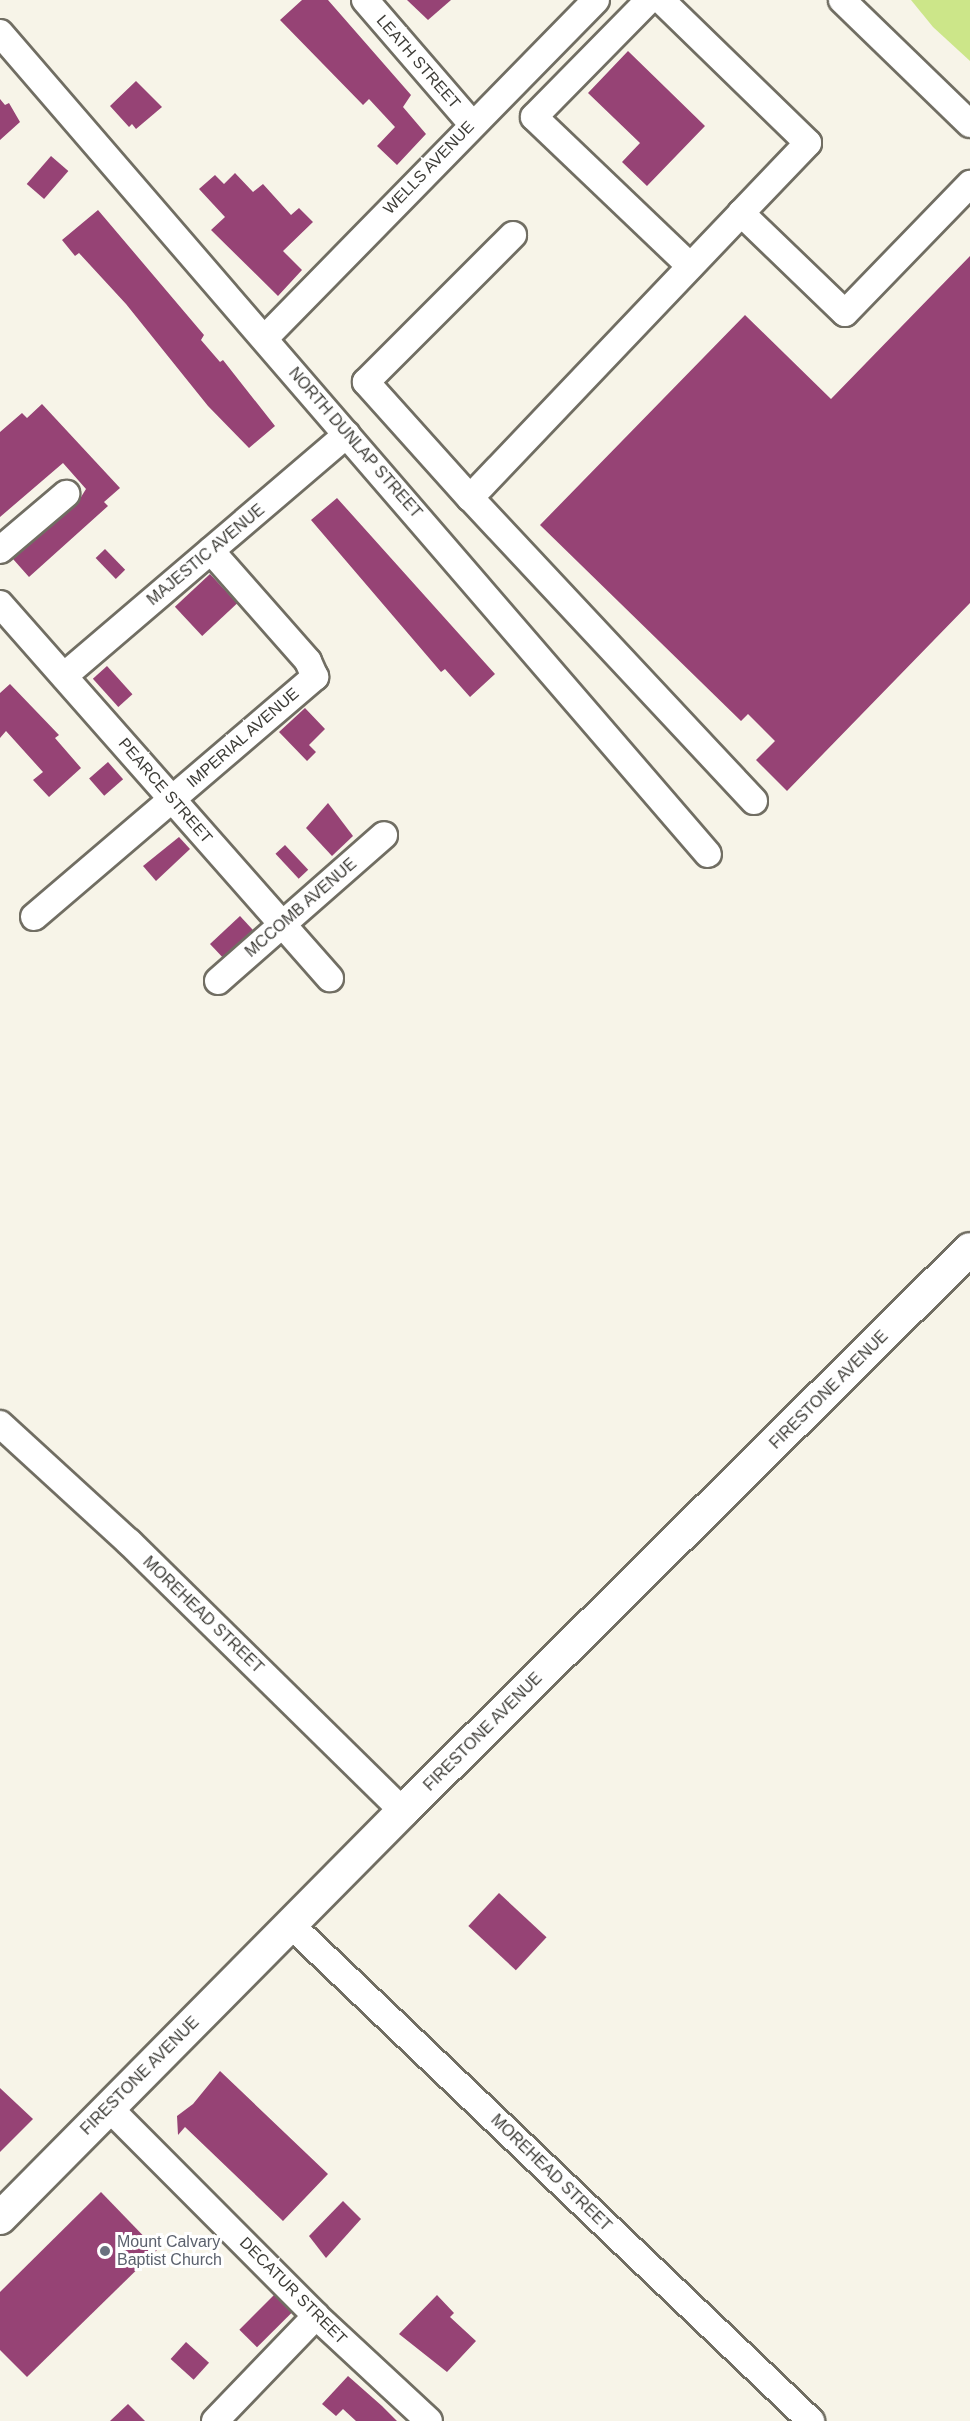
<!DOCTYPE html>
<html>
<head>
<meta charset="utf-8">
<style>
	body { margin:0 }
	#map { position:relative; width:970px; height:2421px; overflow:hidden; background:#f7f4e8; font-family:Arial,sans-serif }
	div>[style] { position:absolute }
	.green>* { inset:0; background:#cce689 }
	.building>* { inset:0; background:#964375; transform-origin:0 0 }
	.roads { filter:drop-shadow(2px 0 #716e63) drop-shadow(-2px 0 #716e63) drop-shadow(0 2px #716e63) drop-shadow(0 -2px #716e63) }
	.minor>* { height:26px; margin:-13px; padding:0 13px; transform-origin:13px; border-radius:13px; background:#fff }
	.major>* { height:32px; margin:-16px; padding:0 16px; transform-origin:16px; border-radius:16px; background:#fff }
	.dots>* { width:16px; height:16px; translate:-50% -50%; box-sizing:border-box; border:3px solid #fff; border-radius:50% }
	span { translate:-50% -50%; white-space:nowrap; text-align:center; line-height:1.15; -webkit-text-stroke:6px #fff; paint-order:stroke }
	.street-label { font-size:16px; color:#3d3c37 }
	.worship-label { font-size:16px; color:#5b616d }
	.left { translate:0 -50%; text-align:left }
</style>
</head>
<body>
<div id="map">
	<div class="green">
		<i style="clip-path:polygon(911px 0,970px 0,970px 61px,933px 27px)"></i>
	</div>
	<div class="building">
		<i style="clip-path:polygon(302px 0,328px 0,411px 95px,403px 107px,426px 134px,397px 165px,377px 146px,395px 127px,369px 99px,363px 105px,280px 20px)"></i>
		<i style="clip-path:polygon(407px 0,451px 0,428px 20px)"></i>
		<i style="clip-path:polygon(628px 51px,705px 126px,647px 186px,622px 162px,640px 143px,588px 93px)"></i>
		<i style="clip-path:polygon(136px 81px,162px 107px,136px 129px,132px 124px,129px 127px,110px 106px)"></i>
		<i style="clip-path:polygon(0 99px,5px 105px,9px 103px,20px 122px,0 140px)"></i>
		<i style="left:51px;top:156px;width:23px;height:37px;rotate:41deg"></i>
		<i style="clip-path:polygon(235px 173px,253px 192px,263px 184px,291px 215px,299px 208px,313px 222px,283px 251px,302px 270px,278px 296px,211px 230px,225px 217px,199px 189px,215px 175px,224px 184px)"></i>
		<i style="clip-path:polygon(98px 210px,204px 335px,201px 340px,220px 362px,223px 360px,275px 426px,249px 448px,208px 406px,126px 304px,79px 253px,75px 256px,62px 240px)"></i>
		<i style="clip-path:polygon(970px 256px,970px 603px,787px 791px,756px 760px,775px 741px,748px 714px,741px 721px,540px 525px,745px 315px,831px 399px)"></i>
		<i style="clip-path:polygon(42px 404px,120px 488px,104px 502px,108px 506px,29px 577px,13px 559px,76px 505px,86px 489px,63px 463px,0 517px,0 432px,22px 413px,27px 418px)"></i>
		<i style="clip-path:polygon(337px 498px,495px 674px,470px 697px,445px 669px,441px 672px,311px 520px)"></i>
		<i style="left:105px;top:549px;width:29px;height:13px;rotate:46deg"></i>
		<i style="left:210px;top:574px;width:40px;height:48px;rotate:47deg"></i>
		<i style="left:107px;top:666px;width:38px;height:19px;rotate:48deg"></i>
		<i style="clip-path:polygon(10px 684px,59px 735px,55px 738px,81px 768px,49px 797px,33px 780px,43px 772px,6px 731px,0 738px,0 693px)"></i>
		<i style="clip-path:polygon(305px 708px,325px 729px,309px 745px,316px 752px,307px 761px,279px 732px)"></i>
		<i style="left:108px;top:762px;width:23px;height:25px;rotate:49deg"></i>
		<i style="clip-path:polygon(328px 803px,353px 836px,332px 856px,306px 828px)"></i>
		<i style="clip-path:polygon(179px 837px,190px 849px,156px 881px,143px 866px)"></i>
		<i style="left:285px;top:845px;width:34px;height:13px;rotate:47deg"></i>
		<i style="left:240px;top:916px;width:19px;height:41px;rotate:47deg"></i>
		<i style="left:499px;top:1893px;width:65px;height:45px;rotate:43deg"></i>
		<i style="clip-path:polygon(220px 2071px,328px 2174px,283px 2221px,185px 2127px,178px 2135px,177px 2116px,193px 2104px)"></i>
		<i style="clip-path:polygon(0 2088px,33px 2119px,0 2152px)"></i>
		<i style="clip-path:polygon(101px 2192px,157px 2250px,27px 2377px,0 2350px,0 2292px)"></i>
		<i style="clip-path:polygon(343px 2201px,361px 2219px,326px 2258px,309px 2236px)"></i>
		<i style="left:274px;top:2295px;width:25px;height:49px;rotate:45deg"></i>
		<i style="clip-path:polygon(437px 2295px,454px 2313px,450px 2317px,476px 2341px,447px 2372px,399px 2334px)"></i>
		<i style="left:186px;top:2342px;width:31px;height:23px;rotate:42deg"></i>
		<i style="clip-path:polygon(348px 2376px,382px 2406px,397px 2421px,356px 2421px,343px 2409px,336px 2416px,322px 2404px)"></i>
		<i style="clip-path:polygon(128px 2404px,145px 2421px,110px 2421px)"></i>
	</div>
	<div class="roads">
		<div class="minor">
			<i style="left:365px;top:0;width:164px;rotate:49.2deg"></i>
			<i style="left:649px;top:0;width:164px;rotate:134.5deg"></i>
			<i style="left:534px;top:117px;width:216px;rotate:43.7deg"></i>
			<i style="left:661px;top:0;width:205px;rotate:44.2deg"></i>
			<i style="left:808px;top:143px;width:97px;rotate:133.7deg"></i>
			<i style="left:842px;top:0;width:178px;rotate:44.1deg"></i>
			<i style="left:0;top:33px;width:1084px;rotate:49.23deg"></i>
			<i style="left:265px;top:338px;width:473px;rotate:-45.6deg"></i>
			<i style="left:470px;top:498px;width:156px;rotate:-131.9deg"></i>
			<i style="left:366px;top:382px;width:208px;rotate:-45deg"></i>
			<i style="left:0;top:550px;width:87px;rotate:-40.3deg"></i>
			<i style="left:0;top:604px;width:499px;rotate:48.6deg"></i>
			<i style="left:64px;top:676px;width:372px;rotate:-40.5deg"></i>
			<i style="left:754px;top:801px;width:415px;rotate:-133.1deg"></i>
			<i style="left:470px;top:498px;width:393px;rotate:-46.4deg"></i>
			<i style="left:741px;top:213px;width:144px;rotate:43.9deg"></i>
			<i style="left:845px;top:313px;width:180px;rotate:-45.9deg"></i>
			<i style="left:34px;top:917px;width:370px;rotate:-40.5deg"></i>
			<i style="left:315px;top:677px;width:17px;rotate:-114deg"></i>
			<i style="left:308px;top:661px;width:147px;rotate:-131.4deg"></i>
			<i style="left:218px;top:981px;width:221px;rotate:-41.3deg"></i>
			<i style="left:0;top:1424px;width:175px;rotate:42.5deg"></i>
			<i style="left:129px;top:1542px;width:384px;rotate:44.5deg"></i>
			<i style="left:291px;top:1925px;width:719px;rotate:43.65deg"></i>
			<i style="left:109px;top:2108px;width:293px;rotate:45.1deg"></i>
			<i style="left:316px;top:2316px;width:154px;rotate:42.9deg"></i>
			<i style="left:215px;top:2421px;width:146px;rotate:-46.1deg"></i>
		</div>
		<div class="major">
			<i style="left:0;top:2218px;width:573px;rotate:-45.28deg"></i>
			<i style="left:403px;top:1811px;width:798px;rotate:-44.75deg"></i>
		</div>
	</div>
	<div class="dots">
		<i style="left:105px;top:2251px;background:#6b7280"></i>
	</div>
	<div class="street-label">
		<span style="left:418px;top:62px;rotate:49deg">LEATH STREET</span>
		<span style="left:429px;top:168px;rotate:-46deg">WELLS AVENUE</span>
		<span style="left:355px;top:443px;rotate:49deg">NORTH DUNLAP STREET</span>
		<span style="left:206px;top:555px;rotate:-40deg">MAJESTIC AVENUE</span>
		<span style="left:243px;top:738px;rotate:-41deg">IMPERIAL AVENUE</span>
		<span style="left:165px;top:791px;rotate:49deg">PEARCE STREET</span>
		<span style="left:301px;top:908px;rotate:-41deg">MCCOMB AVENUE</span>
		<span style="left:829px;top:1390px;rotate:-45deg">FIRESTONE AVENUE</span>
		<span style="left:203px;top:1615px;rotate:44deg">MOREHEAD STREET</span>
		<span style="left:483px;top:1732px;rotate:-45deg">FIRESTONE AVENUE</span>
		<span style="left:140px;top:2076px;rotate:-45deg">FIRESTONE AVENUE</span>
		<span style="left:551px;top:2173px;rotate:44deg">MOREHEAD STREET</span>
		<span style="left:293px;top:2291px;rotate:45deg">DECATUR STREET</span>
	</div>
	<div class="worship-label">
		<span class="left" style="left:117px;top:2251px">Mount Calvary<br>Baptist Church</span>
	</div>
</div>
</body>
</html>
